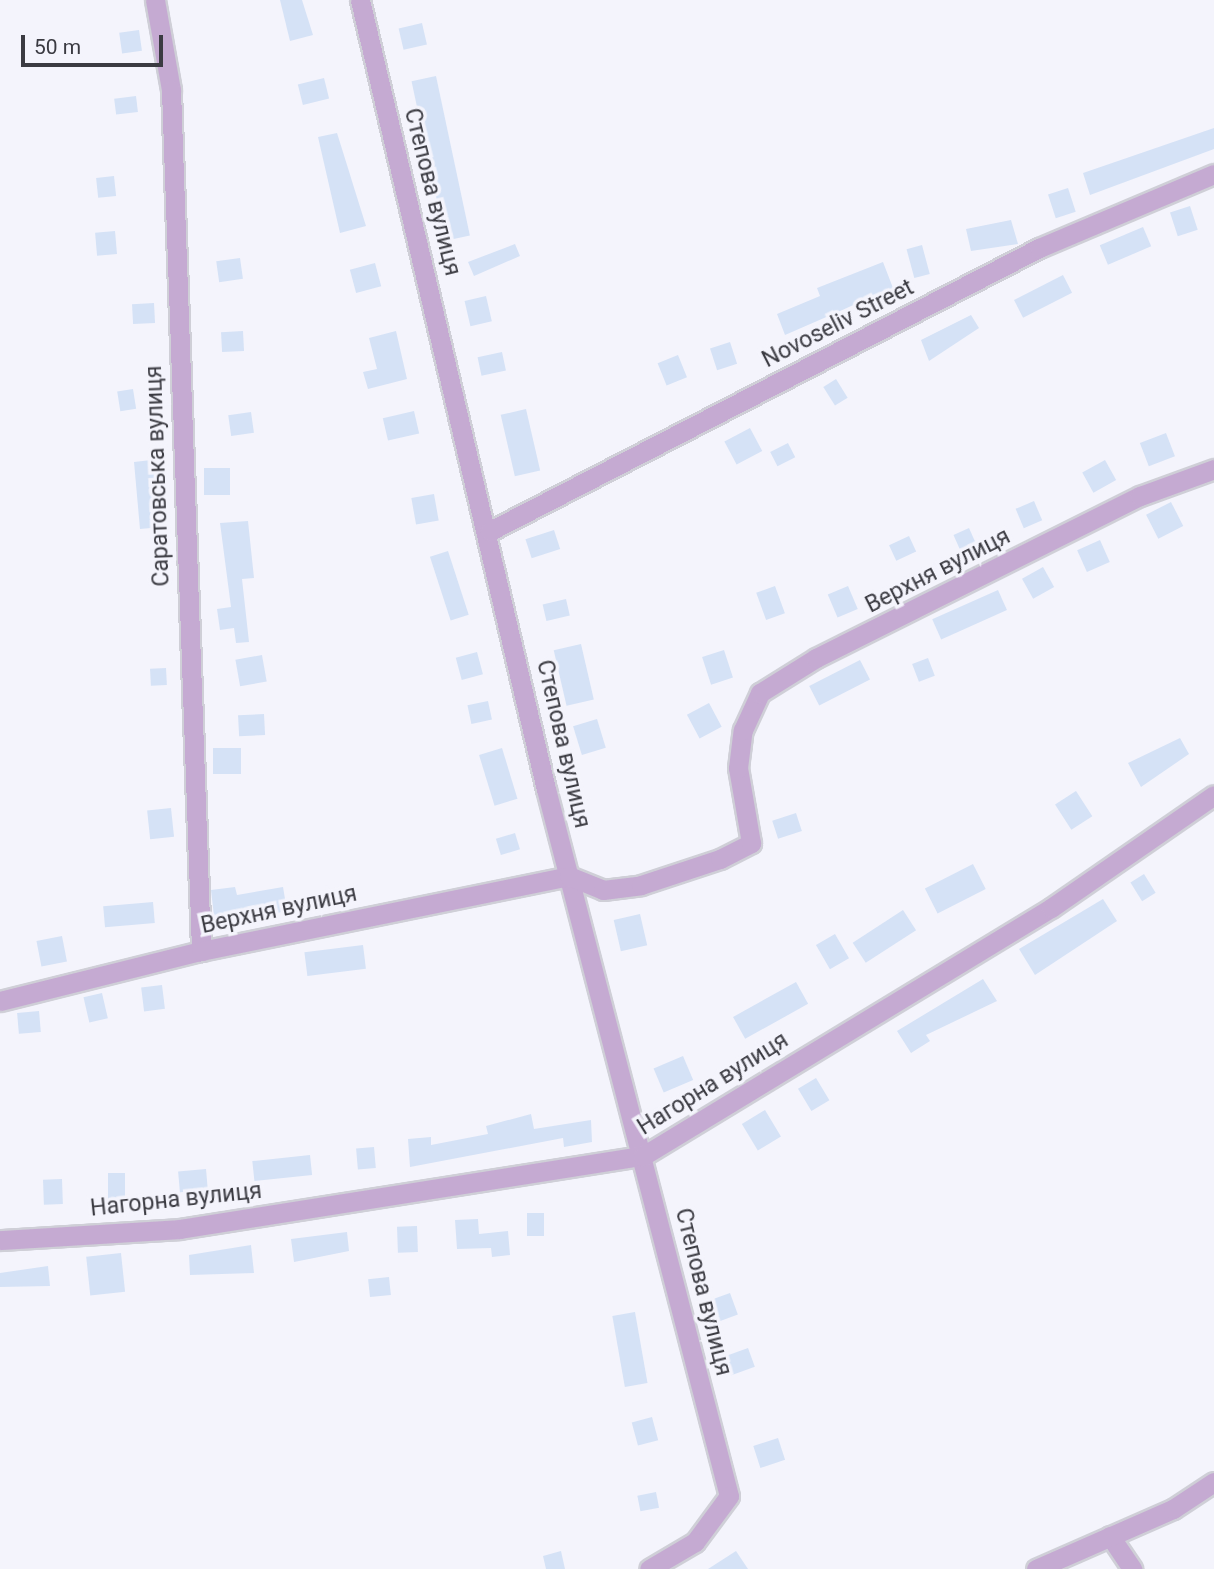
<!DOCTYPE html>
<html>
<head>
<meta charset="utf-8">
<style>
	body { margin:0 }
	#map { position:relative; width:1214px; height:1569px; overflow:hidden; background:#f4f4fc; font-family:Roboto,sans-serif }
	div>[style] { position:absolute }
	.building>* { inset:0; background:#d5e2f6; transform-origin:0 0 }
	.roads { filter:drop-shadow(2px 0 #cfcfd7) drop-shadow(-2px 0 #cfcfd7) drop-shadow(0 2px #cfcfd7) drop-shadow(0 -2px #cfcfd7) }
	.street>* { height:19px; margin:-9.5px; padding:0 9.5px; transform-origin:9.5px; border-radius:9.5px; background:#c5aad2 }
	span { translate:-50% -50%; white-space:nowrap; text-align:center; line-height:1.15; -webkit-text-stroke:7px #f4f4fc; paint-order:stroke }
	.street-label { font-size:23px; color:#3b3b42 }
	.scale { position:absolute; left:21px; top:35px; width:142px; height:32px; box-sizing:border-box; border:4px solid #3b3b42; border-top:0; padding-left:9px; font-size:21px; line-height:24px; white-space:nowrap; color:#3b3b42; -webkit-text-stroke:5px #f4f4fc; paint-order:stroke }
</style>
</head>
<body>
<div id="map">
	<div class="building">
		<i style="clip-path:polygon(280px 0,302px 0,313px 35px,290px 41px)"></i>
		<i style="left:422px;top:23px;width:22px;height:24px;rotate:77deg"></i>
		<i style="left:139px;top:30px;width:21px;height:20px;rotate:82deg"></i>
		<i style="left:436px;top:76px;width:163px;height:25px;rotate:78deg"></i>
		<i style="left:324px;top:78px;width:21px;height:27px;rotate:76deg"></i>
		<i style="left:136px;top:96px;width:16px;height:22px;rotate:83deg"></i>
		<i style="clip-path:polygon(1214px 128px,1214px 149px,1090px 195px,1083px 173px)"></i>
		<i style="clip-path:polygon(337px 133px,366px 226px,340px 233px,318px 137px)"></i>
		<i style="left:114px;top:176px;width:20px;height:18px;rotate:84deg"></i>
		<i style="left:1068px;top:188px;width:25px;height:21px;rotate:72deg"></i>
		<i style="left:1190px;top:206px;width:25px;height:21px;rotate:72deg"></i>
		<i style="clip-path:polygon(1011px 220px,1018px 244px,971px 251px,966px 229px)"></i>
		<i style="left:1143px;top:227px;width:21px;height:47px;rotate:67deg"></i>
		<i style="left:115px;top:231px;width:23px;height:20px;rotate:85deg"></i>
		<i style="clip-path:polygon(515px 244px,520px 256px,474px 276px,468px 262px)"></i>
		<i style="left:922px;top:245px;width:30px;height:16px;rotate:75deg"></i>
		<i style="left:240px;top:258px;width:21px;height:24px;rotate:82deg"></i>
		<i style="clip-path:polygon(883px 262px,893px 288px,785px 335px,777px 314px,820px 296px,817px 288px)"></i>
		<i style="left:375px;top:263px;width:24px;height:26px;rotate:75deg"></i>
		<i style="left:1063px;top:275px;width:20px;height:55px;rotate:63deg"></i>
		<i style="left:486px;top:296px;width:26px;height:22px;rotate:77deg"></i>
		<i style="left:154px;top:303px;width:20px;height:22px;rotate:87deg"></i>
		<i style="clip-path:polygon(971px 315px,979px 328px,929px 361px,921px 340px)"></i>
		<i style="left:243px;top:331px;width:20px;height:22px;rotate:87deg"></i>
		<i style="clip-path:polygon(396px 331px,407px 379px,368px 389px,363px 372px,377px 369px,369px 338px)"></i>
		<i style="left:730px;top:342px;width:23px;height:21px;rotate:72deg"></i>
		<i style="left:502px;top:352px;width:19px;height:25px;rotate:78deg"></i>
		<i style="left:678px;top:355px;width:24px;height:22px;rotate:68deg"></i>
		<i style="left:836px;top:379px;width:22px;height:15px;rotate:58deg"></i>
		<i style="left:133px;top:389px;width:20px;height:16px;rotate:81deg"></i>
		<i style="left:526px;top:409px;width:63px;height:26px;rotate:77deg"></i>
		<i style="left:414px;top:411px;width:23px;height:32px;rotate:77deg"></i>
		<i style="left:251px;top:412px;width:21px;height:23px;rotate:82deg"></i>
		<i style="left:750px;top:428px;width:26px;height:29px;rotate:62deg"></i>
		<i style="left:1166px;top:433px;width:25px;height:28px;rotate:69deg"></i>
		<i style="left:788px;top:443px;width:16px;height:20px;rotate:63deg"></i>
		<i style="clip-path:polygon(160px 459px,162px 527px,140px 529px,134px 462px)"></i>
		<i style="left:1105px;top:460px;width:23px;height:26px;rotate:61deg"></i>
		<i style="left:204px;top:468px;width:26px;height:27px"></i>
		<i style="left:434px;top:494px;width:27px;height:23px;rotate:80deg"></i>
		<i style="left:1034px;top:501px;width:21px;height:20px;rotate:67deg"></i>
		<i style="left:1171px;top:502px;width:27px;height:28px;rotate:63deg"></i>
		<i style="clip-path:polygon(248px 521px,254px 578px,242px 579px,249px 642px,236px 643px,234px 628px,220px 630px,217px 609px,231px 607px,220px 523px)"></i>
		<i style="left:969px;top:528px;width:22px;height:17px;rotate:66deg"></i>
		<i style="left:554px;top:530px;width:20px;height:30px;rotate:72deg"></i>
		<i style="left:909px;top:536px;width:17px;height:22px;rotate:65deg"></i>
		<i style="left:1100px;top:540px;width:24px;height:25px;rotate:66deg"></i>
		<i style="left:448px;top:551px;width:67px;height:19px;rotate:72deg"></i>
		<i style="left:1043px;top:567px;width:23px;height:24px;rotate:61deg"></i>
		<i style="left:775px;top:586px;width:29px;height:20px;rotate:70deg"></i>
		<i style="left:848px;top:586px;width:25px;height:22px;rotate:67deg"></i>
		<i style="left:998px;top:590px;width:22px;height:72px;rotate:66deg"></i>
		<i style="left:566px;top:599px;width:17px;height:24px;rotate:77deg"></i>
		<i style="left:581px;top:644px;width:57px;height:28px;rotate:77deg"></i>
		<i style="left:724px;top:650px;width:29px;height:23px;rotate:72deg"></i>
		<i style="left:477px;top:652px;width:23px;height:22px;rotate:75deg"></i>
		<i style="left:262px;top:655px;width:27px;height:27px;rotate:80deg"></i>
		<i style="left:928px;top:658px;width:19px;height:17px;rotate:69deg"></i>
		<i style="left:860px;top:660px;width:22px;height:57px;rotate:63deg"></i>
		<i style="left:166px;top:668px;width:17px;height:16px;rotate:87deg"></i>
		<i style="left:488px;top:701px;width:19px;height:21px;rotate:78deg"></i>
		<i style="left:709px;top:703px;width:27px;height:25px;rotate:62deg"></i>
		<i style="left:264px;top:714px;width:21px;height:26px;rotate:87deg"></i>
		<i style="left:597px;top:719px;width:30px;height:25px;rotate:73deg"></i>
		<i style="clip-path:polygon(1180px 738px,1189px 754px,1141px 787px,1128px 763px)"></i>
		<i style="left:241px;top:748px;width:26px;height:28px;rotate:90deg"></i>
		<i style="left:502px;top:748px;width:53px;height:24px;rotate:73deg"></i>
		<i style="left:1076px;top:791px;width:30px;height:25px;rotate:57deg"></i>
		<i style="left:171px;top:808px;width:29px;height:24px;rotate:84deg"></i>
		<i style="left:796px;top:813px;width:19px;height:25px;rotate:72deg"></i>
		<i style="left:515px;top:833px;width:17px;height:20px;rotate:73deg"></i>
		<i style="left:973px;top:864px;width:28px;height:54px;rotate:63deg"></i>
		<i style="left:1144px;top:874px;width:22px;height:16px;rotate:58deg"></i>
		<i style="clip-path:polygon(235px 887px,237px 895px,283px 887px,287px 911px,215px 925px,211px 890px)"></i>
		<i style="clip-path:polygon(1103px 899px,1117px 921px,1035px 975px,1019px 949px)"></i>
		<i style="left:153px;top:902px;width:21px;height:50px;rotate:85deg"></i>
		<i style="left:903px;top:910px;width:24px;height:60px;rotate:57deg"></i>
		<i style="left:640px;top:914px;width:32px;height:27px;rotate:77deg"></i>
		<i style="left:835px;top:934px;width:28px;height:22px;rotate:60deg"></i>
		<i style="left:62px;top:936px;width:26px;height:26px;rotate:79deg"></i>
		<i style="left:363px;top:945px;width:24px;height:59px;rotate:83deg"></i>
		<i style="clip-path:polygon(983px 979px,997px 1001px,926px 1035px,930px 1041px,911px 1053px,897px 1031px)"></i>
		<i style="left:796px;top:982px;width:25px;height:72px;rotate:61deg"></i>
		<i style="left:162px;top:985px;width:24px;height:21px;rotate:83deg"></i>
		<i style="left:102px;top:993px;width:26px;height:19px;rotate:77deg"></i>
		<i style="left:39px;top:1011px;width:21px;height:22px;rotate:85deg"></i>
		<i style="left:683px;top:1056px;width:26px;height:32px;rotate:67deg"></i>
		<i style="left:816px;top:1078px;width:26px;height:21px;rotate:59deg"></i>
		<i style="left:765px;top:1110px;width:31px;height:27px;rotate:59deg"></i>
		<i style="clip-path:polygon(531px 1114px,534px 1129px,591px 1120px,592px 1142px,564px 1147px,563px 1138px,410px 1167px,408px 1139px,431px 1137px,431px 1145px,488px 1134px,486px 1126px)"></i>
		<i style="left:374px;top:1147px;width:21px;height:18px;rotate:85deg"></i>
		<i style="left:310px;top:1155px;width:20px;height:58px;rotate:84deg"></i>
		<i style="left:206px;top:1169px;width:21px;height:28px;rotate:85deg"></i>
		<i style="left:108px;top:1173px;width:17px;height:26px"></i>
		<i style="left:62px;top:1179px;width:25px;height:19px;rotate:88deg"></i>
		<i style="left:527px;top:1213px;width:17px;height:23px"></i>
		<i style="clip-path:polygon(478px 1219px,479px 1234px,508px 1231px,510px 1255px,492px 1257px,491px 1248px,457px 1249px,455px 1220px)"></i>
		<i style="left:417px;top:1226px;width:26px;height:20px;rotate:88deg"></i>
		<i style="clip-path:polygon(347px 1232px,349px 1251px,294px 1262px,291px 1239px)"></i>
		<i style="clip-path:polygon(251px 1245px,254px 1273px,190px 1275px,189px 1255px)"></i>
		<i style="left:121px;top:1253px;width:39px;height:35px;rotate:84deg"></i>
		<i style="clip-path:polygon(48px 1266px,50px 1286px,0 1287px,0 1273px)"></i>
		<i style="left:389px;top:1277px;width:18px;height:21px;rotate:84deg"></i>
		<i style="left:730px;top:1293px;width:23px;height:23px;rotate:70deg"></i>
		<i style="left:635px;top:1312px;width:72px;height:23px;rotate:80deg"></i>
		<i style="left:748px;top:1348px;width:20px;height:25px;rotate:70deg"></i>
		<i style="left:652px;top:1417px;width:24px;height:21px;rotate:75deg"></i>
		<i style="left:778px;top:1438px;width:23px;height:26px;rotate:72deg"></i>
		<i style="left:656px;top:1492px;width:16px;height:19px;rotate:79deg"></i>
		<i style="clip-path:polygon(561px 1551px,565px 1569px,546px 1569px,543px 1556px)"></i>
		<i style="clip-path:polygon(736px 1551px,748px 1569px,708px 1569px)"></i>
	</div>
	<div class="roads">
		<div class="street">
			<i style="left:155px;top:0;width:91px;rotate:79.9deg"></i>
			<i style="left:171px;top:90px;width:862px;rotate:88deg"></i>
			<i style="left:360px;top:0;width:811px;rotate:76.74deg"></i>
			<i style="left:546px;top:789px;width:730px;rotate:75.49deg"></i>
			<i style="left:729px;top:1496px;width:57px;rotate:126.5deg"></i>
			<i style="left:695px;top:1542px;width:53px;rotate:149.6deg"></i>
			<i style="left:490px;top:531px;width:618px;rotate:-27.27deg"></i>
			<i style="left:1039px;top:248px;width:190px;rotate:-22.9deg"></i>
			<i style="left:0;top:1001px;width:207px;rotate:-14deg"></i>
			<i style="left:201px;top:951px;width:376px;rotate:-11.5deg"></i>
			<i style="left:569px;top:876px;width:37px;rotate:22deg"></i>
			<i style="left:603px;top:890px;width:38px;rotate:-7deg"></i>
			<i style="left:641px;top:885px;width:83px;rotate:-18.2deg"></i>
			<i style="left:720px;top:859px;width:35px;rotate:-27deg"></i>
			<i style="left:751px;top:843px;width:76px;rotate:-99.8deg"></i>
			<i style="left:738px;top:768px;width:38px;rotate:-83deg"></i>
			<i style="left:743px;top:730px;width:41px;rotate:-65.3deg"></i>
			<i style="left:760px;top:693px;width:66px;rotate:-32deg"></i>
			<i style="left:816px;top:658px;width:362px;rotate:-26.6deg"></i>
			<i style="left:1140px;top:496px;width:79px;rotate:-20deg"></i>
			<i style="left:0;top:1240px;width:180px;rotate:-3.5deg"></i>
			<i style="left:180px;top:1229px;width:469px;rotate:-9deg"></i>
			<i style="left:643px;top:1156px;width:477px;rotate:-31.3deg"></i>
			<i style="left:1051px;top:908px;width:198px;rotate:-34.7deg"></i>
			<i style="left:1110px;top:1536px;width:40px;rotate:56deg"></i>
			<i style="left:1036px;top:1569px;width:150px;rotate:-23.7deg"></i>
			<i style="left:1173px;top:1509px;width:49px;rotate:-33.4deg"></i>
		</div>
	</div>
	<div class="street-label">
		<span style="left:432px;top:192px;rotate:76deg">Степова вулиця</span>
		<span style="left:838px;top:324px;rotate:-27deg">Novoseliv Street</span>
		<span style="left:158px;top:476px;rotate:-92deg">Саратовська вулиця</span>
		<span style="left:938px;top:571px;rotate:-27deg">Верхня вулиця</span>
		<span style="left:563px;top:744px;rotate:77deg">Степова вулиця</span>
		<span style="left:279px;top:910px;rotate:-12deg">Верхня вулиця</span>
		<span style="left:713px;top:1084px;rotate:-32deg">Нагорна вулиця</span>
		<span style="left:176px;top:1200px;rotate:-6deg">Нагорна вулиця</span>
		<span style="left:703px;top:1292px;rotate:76deg">Степова вулиця</span>
	</div>
	<div class="scale">50 m</div>
</div>
</body>
</html>
